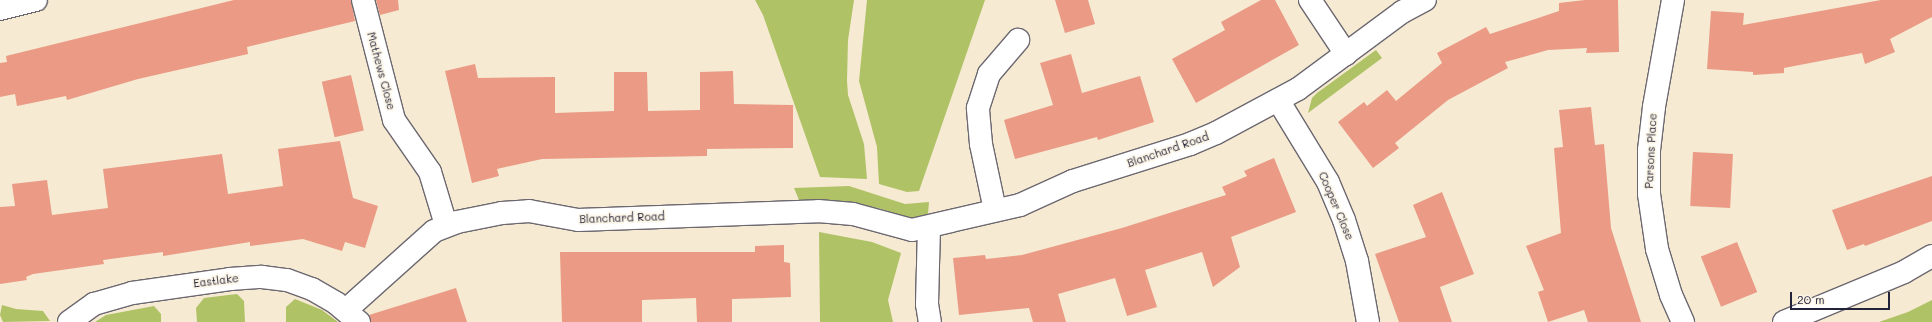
<!DOCTYPE html>
<html>
<head>
<meta charset="utf-8">
<style>
	body { margin:0 }
	#map { position:relative; width:1932px; height:322px; overflow:hidden; background:#f6ead2; font-family:Mali,sans-serif }
	div>[style] { position:absolute }
	.green>* { inset:0; background:#b0c266 }
	.building>* { inset:0; background:#ea9a85; transform-origin:0 0 }
	.roads { filter:drop-shadow(1px 0 #6c6870) drop-shadow(-1px 0 #6c6870) drop-shadow(0 1px #6c6870) drop-shadow(0 -1px #6c6870) }
	.minor>* { height:22px; margin:-11px; padding:0 11px; transform-origin:11px; border-radius:11px; background:#fff }
	span { translate:-50% -50%; white-space:nowrap; text-align:center; line-height:1.15; -webkit-text-stroke:3.5px #fcf5e5; paint-order:stroke }
	.street-label { font-size:11px; color:#22223b }
	.scale { position:absolute; left:1790px; top:292px; width:100px; height:18px; box-sizing:border-box; border:2px solid #22223b; border-top:0; padding-left:5px; font-size:12px; line-height:14px; white-space:nowrap; color:#22223b; -webkit-text-stroke:3px #fcf5e5; paint-order:stroke }
</style>
</head>
<body>
<div id="map">
	<div class="green">
		<i style="clip-path:polygon(755px 0,854px 0,848px 40px,847px 81px,848px 95px,864px 144px,867px 179px,820px 177px,763px 15px)"></i>
		<i style="clip-path:polygon(867px 0,985px 0,919px 191px,907px 192px,879px 184px,877px 147px,859px 81px)"></i>
		<i style="clip-path:polygon(1376px 50px,1382px 58px,1308px 113px,1312px 98px,1317px 93px)"></i>
		<i style="clip-path:polygon(849px 186px,905px 204px,929px 202px,928px 214px,912px 218px,878px 208px,799px 200px,794px 188px)"></i>
		<i style="clip-path:polygon(819px 232px,872px 242px,901px 253px,888px 300px,893px 322px,820px 322px)"></i>
		<i style="clip-path:polygon(237px 294px,244px 301px,245px 322px,197px 322px,196px 308px,204px 298px)"></i>
		<i style="clip-path:polygon(295px 299px,322px 310px,338px 322px,286px 322px,286px 307px)"></i>
		<i style="clip-path:polygon(1932px 300px,1932px 322px,1879px 322px,1908px 312px)"></i>
		<i style="clip-path:polygon(2px 305px,16px 309px,43px 311px,50px 321px,3px 322px,0 315px)"></i>
		<i style="clip-path:polygon(154px 306px,161px 314px,161px 322px,95px 322px,106px 315px)"></i>
	</div>
	<div class="building">
		<i style="clip-path:polygon(234px 0,351px 0,355px 21px,247px 47px,248px 54px,138px 79px,67px 100px,66px 96px,17px 106px,15px 94px,0 97px,0 63px,7px 62px,6px 56px)"></i>
		<i style="clip-path:polygon(376px 0,398px 0,399px 10px,380px 15px)"></i>
		<i style="clip-path:polygon(1055px 0,1088px 0,1095px 24px,1065px 33px)"></i>
		<i style="clip-path:polygon(1261px 0,1275px 0,1299px 45px,1196px 103px,1172px 59px,1225px 30px,1221px 22px)"></i>
		<i style="clip-path:polygon(1585px 0,1618px 0,1619px 52px,1586px 53px,1587px 48px,1548px 50px,1505px 62px,1508px 68px,1448px 100px,1395px 143px,1399px 148px,1373px 168px,1338px 122px,1364px 102px,1367px 106px,1387px 90px,1396px 101px,1442px 63px,1437px 53px,1486px 27px,1490px 34px,1559px 11px,1559px 3px)"></i>
		<i style="clip-path:polygon(1881px 0,1932px 0,1932px 17px,1890px 39px,1895px 52px,1865px 64px,1862px 53px,1784px 68px,1784px 73px,1753px 75px,1753px 72px,1707px 69px,1711px 11px,1744px 13px,1743px 25px)"></i>
		<i style="clip-path:polygon(1071px 54px,1082px 93px,1140px 76px,1154px 122px,1098px 140px,1097px 137px,1015px 159px,1004px 120px,1053px 105px,1040px 63px)"></i>
		<i style="clip-path:polygon(475px 64px,478px 78px,555px 77px,555px 113px,614px 111px,614px 72px,647px 72px,648px 111px,700px 110px,700px 72px,733px 71px,734px 104px,793px 105px,793px 148px,707px 149px,707px 156px,542px 159px,497px 169px,499px 176px,472px 183px,445px 71px)"></i>
		<i style="left:351px;top:75px;width:57px;height:30px;rotate:77deg"></i>
		<i style="clip-path:polygon(1591px 107px,1595px 145px,1604px 144px,1611px 228px,1641px 322px,1588px 322px,1584px 310px,1548px 322px,1538px 292px,1544px 290px,1526px 246px,1561px 233px,1554px 148px,1563px 147px,1559px 110px)"></i>
		<i style="clip-path:polygon(340px 141px,353px 198px,378px 206px,365px 248px,345px 242px,342px 251px,303px 239px,250px 246px,250px 242px,163px 256px,163px 252px,103px 260px,104px 264px,33px 274px,26px 277px,27px 280px,0 284px,0 207px,15px 206px,12px 184px,47px 180px,52px 215px,108px 208px,103px 169px,222px 154px,228px 194px,283px 186px,278px 149px)"></i>
		<i style="left:1693px;top:152px;width:40px;height:54px;rotate:3deg"></i>
		<i style="clip-path:polygon(1274px 158px,1296px 212px,1231px 237px,1240px 267px,1213px 287px,1202px 252px,1145px 270px,1157px 307px,1127px 316px,1115px 278px,1058px 294px,1066px 322px,1033px 322px,1029px 308px,959px 315px,953px 258px,985px 255px,986px 259px,1022px 255px,1122px 228px,1226px 195px,1222px 187px,1247px 176px,1244px 171px)"></i>
		<i style="clip-path:polygon(1932px 176px,1932px 221px,1865px 246px,1864px 244px,1847px 250px,1832px 210px)"></i>
		<i style="clip-path:polygon(1442px 192px,1474px 274px,1440px 287px,1452px 322px,1399px 322px,1375px 254px,1426px 237px,1413px 205px)"></i>
		<i style="left:1737px;top:242px;width:54px;height:39px;rotate:68deg"></i>
		<i style="clip-path:polygon(784px 245px,784px 262px,790px 263px,791px 297px,732px 299px,732px 322px,697px 322px,696px 298px,642px 300px,642px 322px,562px 322px,560px 252px,755px 252px,755px 246px)"></i>
		<i style="clip-path:polygon(456px 288px,467px 322px,371px 322px,369px 315px)"></i>
	</div>
	<div class="roads">
		<div class="minor">
			<i style="left:363px;top:0;width:124px;rotate:75.5deg"></i>
			<i style="left:394px;top:120px;width:63px;rotate:55.3deg"></i>
			<i style="left:430px;top:172px;width:55px;rotate:73.2deg"></i>
			<i style="left:1310px;top:0;width:65px;rotate:56.3deg"></i>
			<i style="left:1673px;top:0;width:109px;rotate:100.1deg"></i>
			<i style="left:1654px;top:107px;width:43px;rotate:96.6deg"></i>
			<i style="left:1649px;top:150px;width:44px;rotate:90deg"></i>
			<i style="left:1649px;top:194px;width:56px;rotate:81.7deg"></i>
			<i style="left:1657px;top:249px;width:48px;rotate:73.1deg"></i>
			<i style="left:1671px;top:295px;width:30px;rotate:66deg"></i>
			<i style="left:0;top:9px;width:37px;rotate:-14deg"></i>
			<i style="left:1278px;top:100px;width:96px;rotate:58.6deg"></i>
			<i style="left:1328px;top:182px;width:41px;rotate:67.2deg"></i>
			<i style="left:1344px;top:220px;width:43px;rotate:72.4deg"></i>
			<i style="left:1357px;top:261px;width:62px;rotate:79.8deg"></i>
			<i style="left:995px;top:210px;width:67px;rotate:-102deg"></i>
			<i style="left:981px;top:144px;width:36px;rotate:-95deg"></i>
			<i style="left:978px;top:108px;width:36px;rotate:-72deg"></i>
			<i style="left:989px;top:74px;width:45px;rotate:-49.5deg"></i>
			<i style="left:929px;top:227px;width:77px;rotate:91.5deg"></i>
			<i style="left:927px;top:304px;width:18px;rotate:81deg"></i>
			<i style="left:346px;top:310px;width:118px;rotate:-41.9deg"></i>
			<i style="left:434px;top:231px;width:25px;rotate:-21deg"></i>
			<i style="left:457px;top:222px;width:46px;rotate:-11.3deg"></i>
			<i style="left:502px;top:213px;width:27px;rotate:-4deg"></i>
			<i style="left:529px;top:211px;width:50px;rotate:10.4deg"></i>
			<i style="left:578px;top:220px;width:240px;rotate:-2.1deg"></i>
			<i style="left:818px;top:211px;width:35px;rotate:5deg"></i>
			<i style="left:853px;top:214px;width:61px;rotate:15.2deg"></i>
			<i style="left:912px;top:230px;width:111px;rotate:-13deg"></i>
			<i style="left:1020px;top:205px;width:58px;rotate:-24.4deg"></i>
			<i style="left:1073px;top:181px;width:123px;rotate:-17.5deg"></i>
			<i style="left:1190px;top:144px;width:28px;rotate:-23deg"></i>
			<i style="left:1216px;top:133px;width:93px;rotate:-28.2deg"></i>
			<i style="left:1298px;top:89px;width:129px;rotate:-36.5deg"></i>
			<i style="left:1402px;top:12px;width:26px;rotate:-28deg"></i>
			<i style="left:69px;top:322px;width:31px;rotate:-36deg"></i>
			<i style="left:94px;top:304px;width:40px;rotate:-16deg"></i>
			<i style="left:132px;top:293px;width:99px;rotate:-8.1deg"></i>
			<i style="left:230px;top:279px;width:32px;rotate:-4deg"></i>
			<i style="left:262px;top:277px;width:25px;rotate:7deg"></i>
			<i style="left:287px;top:280px;width:27px;rotate:20deg"></i>
			<i style="left:312px;top:289px;width:28px;rotate:30deg"></i>
			<i style="left:336px;top:303px;width:30px;rotate:40deg"></i>
			<i style="left:1784px;top:322px;width:130px;rotate:-22.6deg"></i>
			<i style="left:1904px;top:272px;width:32px;rotate:-30deg"></i>
		</div>
	</div>
	<div class="street-label">
		<span style="left:381px;top:71px;rotate:75deg">Mathews Close</span>
		<span style="left:1168px;top:150px;rotate:-19deg">Blanchard Road</span>
		<span style="left:1651px;top:151px;rotate:-87deg">Parsons Place</span>
		<span style="left:1336px;top:206px;rotate:67deg">Cooper Close</span>
		<span style="left:622px;top:218px;rotate:-2deg">Blanchard Road</span>
		<span style="left:216px;top:281px;rotate:-7deg">Eastlake</span>
	</div>
	<div class="scale">20 m</div>
</div>
</body>
</html>
